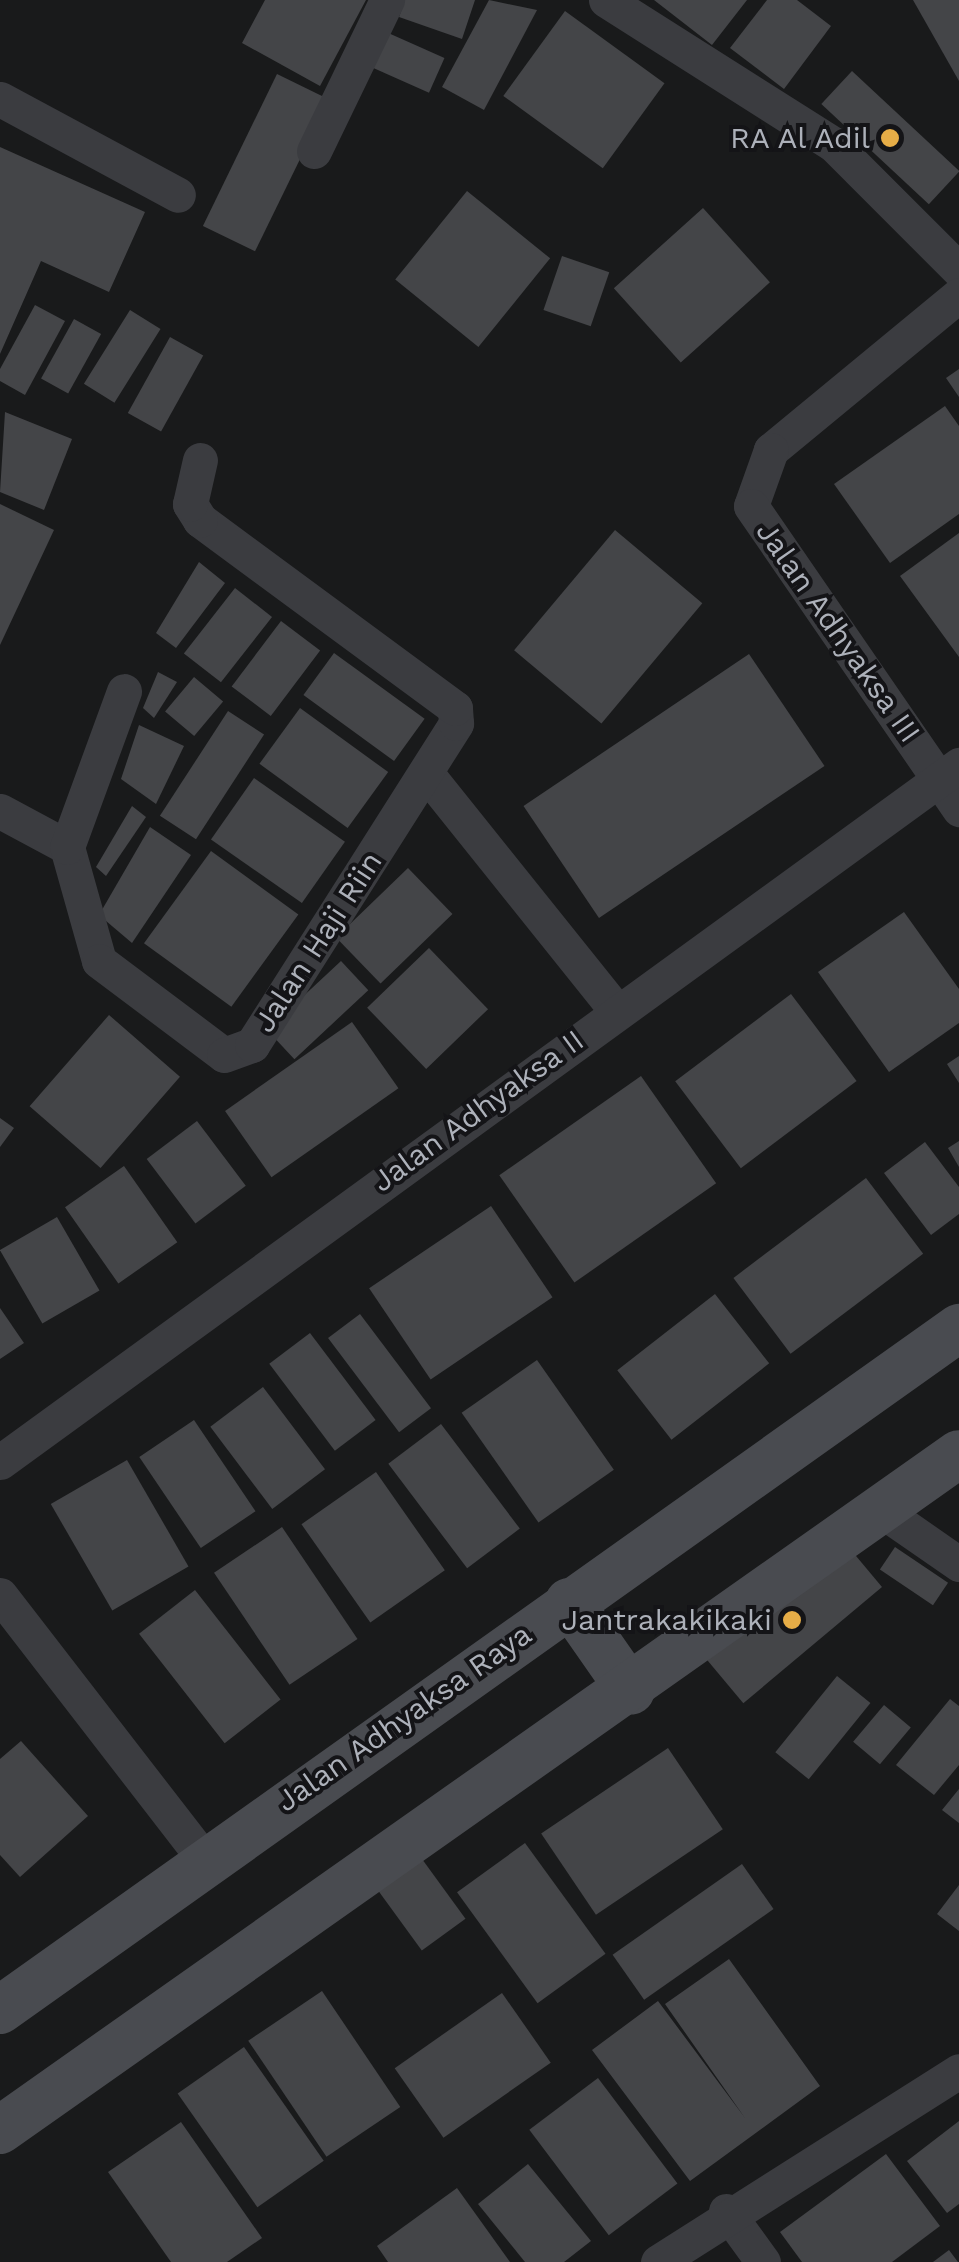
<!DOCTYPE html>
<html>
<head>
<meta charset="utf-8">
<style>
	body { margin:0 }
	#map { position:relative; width:959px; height:2262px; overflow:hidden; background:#191a1b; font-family:"Work Sans",sans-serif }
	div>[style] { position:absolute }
	.building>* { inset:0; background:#444548; transform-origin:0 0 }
	.minor>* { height:35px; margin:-17.5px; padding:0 17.5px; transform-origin:17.5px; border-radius:17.5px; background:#3b3c40 }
	.secondary>* { height:48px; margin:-24px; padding:0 24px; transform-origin:24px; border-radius:24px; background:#494b50 }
	.dots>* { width:28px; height:28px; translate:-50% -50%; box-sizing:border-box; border:5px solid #141417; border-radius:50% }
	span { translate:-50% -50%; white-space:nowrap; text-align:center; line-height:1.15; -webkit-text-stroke:8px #141417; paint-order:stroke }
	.poi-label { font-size:30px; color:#adb1ba }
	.right { translate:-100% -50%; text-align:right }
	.street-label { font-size:30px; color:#adb1ba }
</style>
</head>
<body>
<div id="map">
	<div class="building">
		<i style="clip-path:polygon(265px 0,366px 0,320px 86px,242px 43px)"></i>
		<i style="clip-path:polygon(405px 0,475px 0,462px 39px,399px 17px)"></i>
		<i style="clip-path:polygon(489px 0,537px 10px,484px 110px,442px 87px)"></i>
		<i style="clip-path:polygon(654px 0,747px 0,712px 45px)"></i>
		<i style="clip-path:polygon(767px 0,797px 0,831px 26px,784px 89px,730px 48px)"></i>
		<i style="clip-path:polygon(913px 0,959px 0,959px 81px)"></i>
		<i style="left:565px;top:11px;width:123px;height:105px;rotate:36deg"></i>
		<i style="left:386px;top:32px;width:64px;height:38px;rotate:24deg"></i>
		<i style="left:852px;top:71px;width:147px;height:45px;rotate:43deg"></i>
		<i style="left:277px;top:74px;width:58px;height:169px;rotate:26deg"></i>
		<i style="clip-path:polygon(0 147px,145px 212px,109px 292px,41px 261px,0 354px)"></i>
		<i style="left:467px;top:191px;width:107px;height:114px;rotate:39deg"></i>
		<i style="left:703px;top:208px;width:100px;height:120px;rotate:48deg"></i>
		<i style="left:562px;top:256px;width:50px;height:57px;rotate:19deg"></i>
		<i style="clip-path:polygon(35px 305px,65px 321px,25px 395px,0 381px,0 369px)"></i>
		<i style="left:130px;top:310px;width:36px;height:87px;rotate:32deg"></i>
		<i style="left:74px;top:319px;width:31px;height:68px;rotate:29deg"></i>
		<i style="left:170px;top:337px;width:38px;height:87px;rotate:29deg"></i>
		<i style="clip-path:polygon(959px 369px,959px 397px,946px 378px)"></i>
		<i style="clip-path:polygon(945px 406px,959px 426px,959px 514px,890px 563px,834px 484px)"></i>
		<i style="clip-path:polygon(5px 412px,72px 439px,44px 510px,0 492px)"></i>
		<i style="clip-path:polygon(0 504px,54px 530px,0 645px)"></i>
		<i style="left:615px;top:530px;width:114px;height:157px;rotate:40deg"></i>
		<i style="clip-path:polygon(959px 533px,959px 657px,900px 576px)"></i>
		<i style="clip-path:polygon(199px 562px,225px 583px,176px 648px,156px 633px)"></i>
		<i style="left:235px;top:588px;width:47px;height:83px;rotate:38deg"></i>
		<i style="left:281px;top:621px;width:49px;height:82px;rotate:37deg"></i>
		<i style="left:334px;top:653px;width:112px;height:52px;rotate:36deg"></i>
		<i style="left:749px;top:654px;width:135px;height:272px;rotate:56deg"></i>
		<i style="clip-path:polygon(158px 672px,177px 682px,154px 718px,143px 708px)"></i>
		<i style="left:194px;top:677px;width:38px;height:45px;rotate:40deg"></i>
		<i style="left:300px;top:708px;width:109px;height:69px;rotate:36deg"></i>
		<i style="left:228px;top:711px;width:43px;height:125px;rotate:33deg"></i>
		<i style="clip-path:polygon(139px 725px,184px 746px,156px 804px,121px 779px)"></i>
		<i style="left:254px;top:778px;width:111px;height:75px;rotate:35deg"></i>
		<i style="clip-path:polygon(132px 806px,146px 817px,106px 876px,96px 867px)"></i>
		<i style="clip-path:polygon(150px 827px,191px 855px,132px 943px,99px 915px)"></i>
		<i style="left:211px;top:851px;width:108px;height:114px;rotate:36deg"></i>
		<i style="left:408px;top:868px;width:64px;height:100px;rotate:46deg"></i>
		<i style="clip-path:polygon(904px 912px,959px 989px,959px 1023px,889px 1072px,818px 972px)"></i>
		<i style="left:429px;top:948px;width:85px;height:86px;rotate:46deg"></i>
		<i style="left:341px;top:961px;width:40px;height:101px;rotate:47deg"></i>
		<i style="left:791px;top:994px;width:109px;height:145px;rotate:53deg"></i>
		<i style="left:109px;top:1015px;width:94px;height:121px;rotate:41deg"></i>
		<i style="left:352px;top:1022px;width:81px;height:155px;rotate:55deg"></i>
		<i style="clip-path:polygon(959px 1056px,959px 1083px,947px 1064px)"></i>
		<i style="left:641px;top:1076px;width:131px;height:173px;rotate:55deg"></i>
		<i style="clip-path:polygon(0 1118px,14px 1128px,0 1147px)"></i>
		<i style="left:197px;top:1121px;width:81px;height:63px;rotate:53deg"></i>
		<i style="clip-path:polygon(959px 1141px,959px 1167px,948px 1148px)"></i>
		<i style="clip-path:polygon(925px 1142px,959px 1187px,959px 1214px,931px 1235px,884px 1173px)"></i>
		<i style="left:124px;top:1166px;width:93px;height:72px;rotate:55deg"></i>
		<i style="left:866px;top:1178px;width:95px;height:166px;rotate:53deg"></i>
		<i style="left:491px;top:1206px;width:110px;height:147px;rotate:56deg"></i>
		<i style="left:57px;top:1217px;width:85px;height:66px;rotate:60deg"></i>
		<i style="left:715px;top:1294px;width:88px;height:124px;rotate:52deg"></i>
		<i style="clip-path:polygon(0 1308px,24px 1343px,0 1359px)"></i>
		<i style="left:360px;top:1314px;width:118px;height:40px;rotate:53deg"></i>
		<i style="left:310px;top:1333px;width:109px;height:51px;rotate:53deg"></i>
		<i style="left:537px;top:1360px;width:134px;height:92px;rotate:55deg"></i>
		<i style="left:263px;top:1387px;width:103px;height:66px;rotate:53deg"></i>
		<i style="left:194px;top:1420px;width:110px;height:66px;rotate:56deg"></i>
		<i style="left:441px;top:1424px;width:131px;height:66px;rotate:53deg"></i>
		<i style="left:127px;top:1460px;width:123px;height:88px;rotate:60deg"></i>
		<i style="left:376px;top:1472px;width:120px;height:91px;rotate:55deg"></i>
		<i style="left:282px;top:1527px;width:135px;height:82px;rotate:56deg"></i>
		<i style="left:846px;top:1544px;width:56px;height:181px;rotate:50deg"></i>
		<i style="left:895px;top:1547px;width:64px;height:27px;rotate:34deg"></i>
		<i style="left:195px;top:1590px;width:139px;height:71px;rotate:52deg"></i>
		<i style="left:837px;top:1676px;width:43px;height:98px;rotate:39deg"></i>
		<i style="clip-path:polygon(950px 1699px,959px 1706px,959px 1765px,934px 1795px,896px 1765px)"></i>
		<i style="left:884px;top:1705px;width:35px;height:48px;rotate:40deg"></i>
		<i style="clip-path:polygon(21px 1741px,88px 1816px,20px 1877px,0 1855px,0 1759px)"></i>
		<i style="left:668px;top:1748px;width:98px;height:153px;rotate:56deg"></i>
		<i style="clip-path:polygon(959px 1789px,959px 1823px,942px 1810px)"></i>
		<i style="left:525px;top:1843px;width:137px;height:84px;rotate:54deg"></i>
		<i style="left:422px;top:1859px;width:74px;height:54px;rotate:54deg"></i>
		<i style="left:742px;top:1864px;width:55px;height:158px;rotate:55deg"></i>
		<i style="clip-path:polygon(959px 1885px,959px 1931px,937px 1914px)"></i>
		<i style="clip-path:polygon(729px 1959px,820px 2086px,690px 2181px,592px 2050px,658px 2001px,745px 2118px,665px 2004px)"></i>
		<i style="left:322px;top:1991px;width:140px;height:89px;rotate:56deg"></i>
		<i style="left:502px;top:1993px;width:85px;height:131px;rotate:55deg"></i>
		<i style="left:244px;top:2047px;width:139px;height:81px;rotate:55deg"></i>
		<i style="left:598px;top:2078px;width:132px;height:86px;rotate:53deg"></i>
		<i style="clip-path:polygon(959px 2121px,959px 2204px,947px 2213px,907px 2161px)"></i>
		<i style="clip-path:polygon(181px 2122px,262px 2238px,227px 2262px,171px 2262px,108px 2172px)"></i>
		<i style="clip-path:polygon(886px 2154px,940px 2226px,892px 2262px,802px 2262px,780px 2232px)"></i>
		<i style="clip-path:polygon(528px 2164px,591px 2241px,564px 2262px,525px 2262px,478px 2204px)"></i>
		<i style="clip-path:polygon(457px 2188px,510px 2262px,388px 2262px,377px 2246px)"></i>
		<i style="clip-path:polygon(949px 2250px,958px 2262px,933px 2262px)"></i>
	</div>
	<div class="minor">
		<i style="left:606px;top:0;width:269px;rotate:32.4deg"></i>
		<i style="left:833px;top:144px;width:178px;rotate:45deg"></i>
		<i style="left:0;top:99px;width:202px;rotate:28.3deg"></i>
		<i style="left:314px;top:151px;width:168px;rotate:-64.2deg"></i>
		<i style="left:959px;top:295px;width:244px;rotate:140.5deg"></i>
		<i style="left:771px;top:450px;width:59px;rotate:109.7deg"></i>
		<i style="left:751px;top:506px;width:368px;rotate:55.5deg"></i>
		<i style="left:426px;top:773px;width:304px;rotate:51.3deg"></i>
		<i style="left:0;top:811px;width:76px;rotate:28.2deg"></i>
		<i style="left:67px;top:847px;width:118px;rotate:74.3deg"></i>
		<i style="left:99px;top:961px;width:156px;rotate:36.9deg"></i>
		<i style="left:224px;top:1055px;width:30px;rotate:-20deg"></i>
		<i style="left:252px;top:1045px;width:381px;rotate:-57.6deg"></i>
		<i style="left:456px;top:723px;width:15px;rotate:-94deg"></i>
		<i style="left:455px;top:708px;width:317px;rotate:-143.6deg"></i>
		<i style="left:200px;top:520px;width:19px;rotate:-122deg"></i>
		<i style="left:190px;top:504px;width:45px;rotate:-77.2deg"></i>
		<i style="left:67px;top:847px;width:166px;rotate:-69.9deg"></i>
		<i style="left:0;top:1462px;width:1186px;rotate:-36.01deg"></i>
		<i style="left:881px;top:1510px;width:95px;rotate:34.7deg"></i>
		<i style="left:0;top:1595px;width:334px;rotate:52.3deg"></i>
		<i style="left:726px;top:2211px;width:63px;rotate:54deg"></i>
		<i style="left:658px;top:2262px;width:356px;rotate:-32.4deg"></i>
	</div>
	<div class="secondary">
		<i style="left:569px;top:1602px;width:108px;rotate:55.1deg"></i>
		<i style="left:0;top:2010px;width:1177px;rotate:-35.42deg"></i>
		<i style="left:0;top:2130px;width:1173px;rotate:-35.18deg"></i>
	</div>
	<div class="dots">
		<i style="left:890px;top:138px;background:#e6ad47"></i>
		<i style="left:792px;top:1620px;background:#e6ad47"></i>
	</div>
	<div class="poi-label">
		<span class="right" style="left:870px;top:138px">RA Al Adil</span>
		<span class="right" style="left:772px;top:1620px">Jantrakakikaki</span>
	</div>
	<div class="street-label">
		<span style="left:838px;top:632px;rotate:55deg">Jalan Adhyaksa III</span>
		<span style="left:318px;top:942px;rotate:-57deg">Jalan Haji Riin</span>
		<span style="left:478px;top:1111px;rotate:-36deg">Jalan Adhyaksa II</span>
		<span style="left:404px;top:1718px;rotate:-35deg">Jalan Adhyaksa Raya</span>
	</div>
</div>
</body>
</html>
